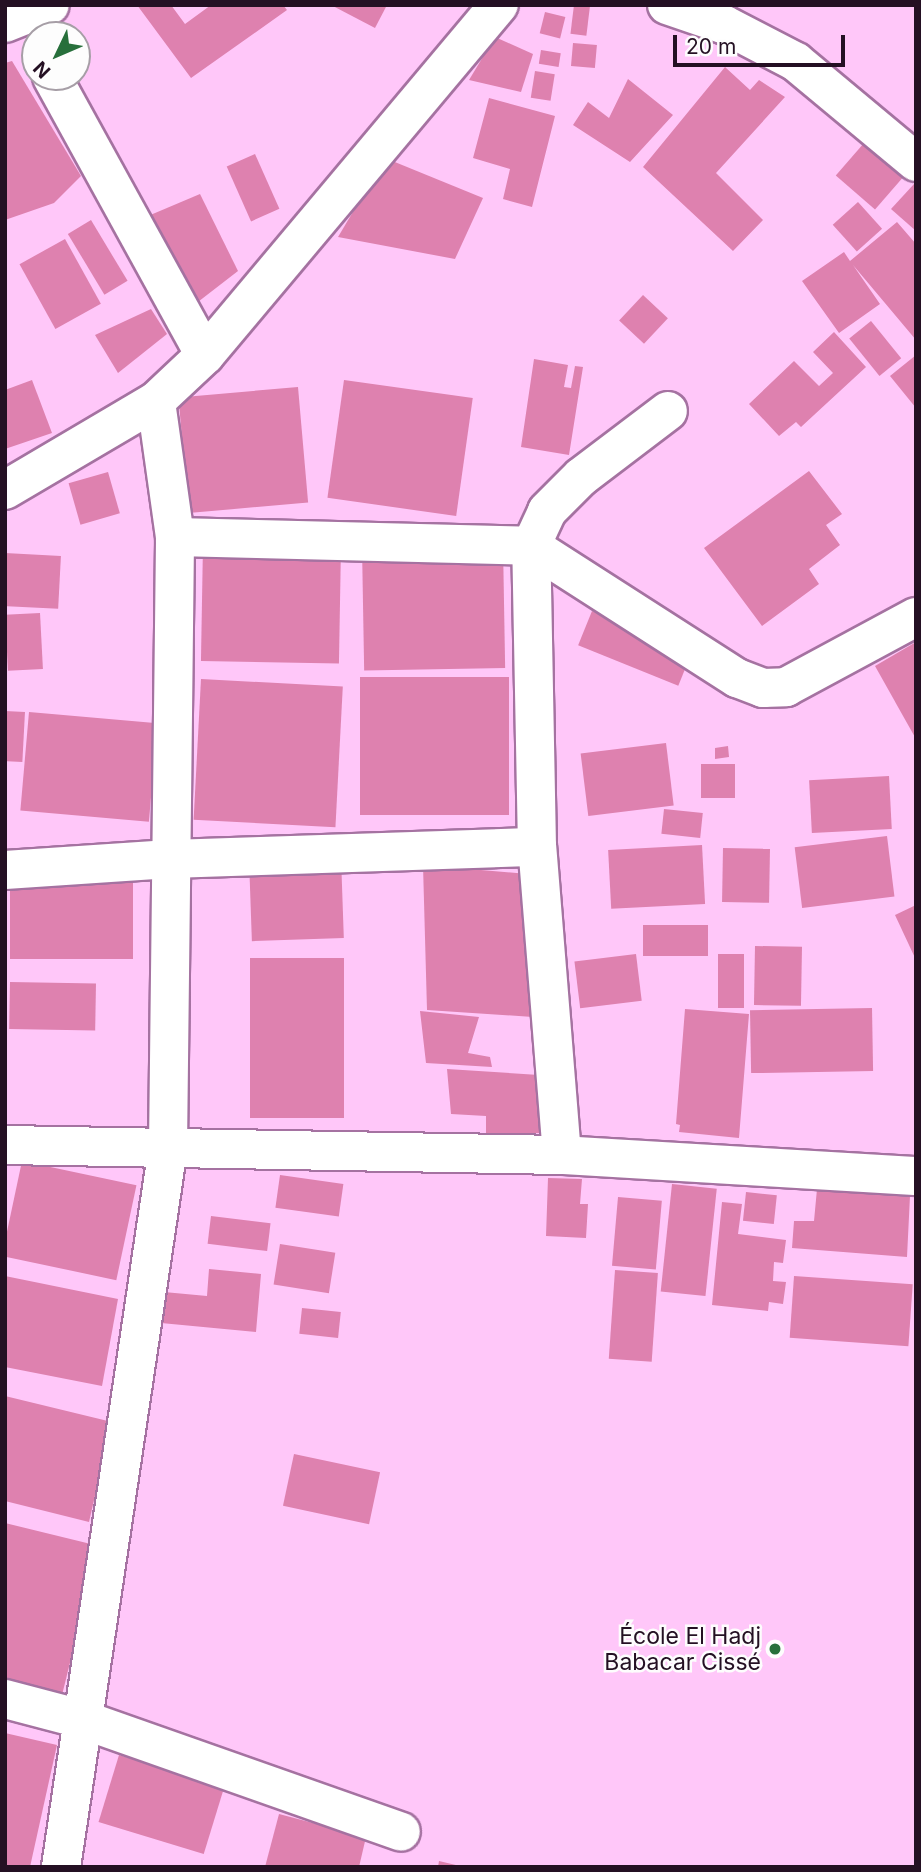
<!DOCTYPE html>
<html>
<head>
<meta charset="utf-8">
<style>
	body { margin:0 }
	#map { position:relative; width:921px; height:1872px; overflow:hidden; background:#ffc7f9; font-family:Inter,sans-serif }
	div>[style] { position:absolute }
	.building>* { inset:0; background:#de81af; transform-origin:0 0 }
	.roads { filter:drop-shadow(2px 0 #a572a1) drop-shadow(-2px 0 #a572a1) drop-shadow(0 2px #a572a1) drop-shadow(0 -2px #a572a1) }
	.minor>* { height:38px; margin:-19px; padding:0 19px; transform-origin:19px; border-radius:19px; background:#fff }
	.dots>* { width:19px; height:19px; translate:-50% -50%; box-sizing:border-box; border:4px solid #fdfdfd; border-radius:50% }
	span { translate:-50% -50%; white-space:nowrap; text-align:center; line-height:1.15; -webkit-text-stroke:5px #fdfdfd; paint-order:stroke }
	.poi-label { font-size:23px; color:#241023 }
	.right { translate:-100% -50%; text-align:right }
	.frame { position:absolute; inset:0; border:7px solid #241023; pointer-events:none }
	.north { position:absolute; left:21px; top:21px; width:70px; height:70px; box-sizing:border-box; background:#fdfdfd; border:2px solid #a69ea6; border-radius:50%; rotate:226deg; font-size:19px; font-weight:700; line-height:28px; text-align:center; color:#241023 }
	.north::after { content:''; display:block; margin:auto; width:24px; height:32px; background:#276f3b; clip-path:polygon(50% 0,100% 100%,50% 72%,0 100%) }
	.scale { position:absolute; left:673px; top:35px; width:172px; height:32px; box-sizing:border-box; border:4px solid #241023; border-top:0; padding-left:9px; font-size:21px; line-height:24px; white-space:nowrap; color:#241023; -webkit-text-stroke:5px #fdfdfd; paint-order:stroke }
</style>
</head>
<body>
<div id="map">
	<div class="building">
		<i style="clip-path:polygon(137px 5px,171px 5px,185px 24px,211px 5px,283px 5px,287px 10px,191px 78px)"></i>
		<i style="clip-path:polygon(331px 5px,387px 5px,375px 28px)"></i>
		<i style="left:574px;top:5px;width:16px;height:29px;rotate:7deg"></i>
		<i style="left:545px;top:12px;width:21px;height:22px;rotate:14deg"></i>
		<i style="clip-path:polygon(495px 37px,533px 54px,521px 92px,469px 80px)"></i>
		<i style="left:573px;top:43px;width:24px;height:23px;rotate:5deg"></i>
		<i style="left:541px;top:50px;width:20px;height:14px;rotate:9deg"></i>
		<i style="clip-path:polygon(12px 61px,81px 176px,54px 203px,5px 220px,5px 63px)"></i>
		<i style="clip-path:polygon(725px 67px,750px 90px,759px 80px,785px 97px,716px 173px,763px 220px,733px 251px,643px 167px)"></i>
		<i style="left:535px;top:71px;width:20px;height:27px;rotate:9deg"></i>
		<i style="clip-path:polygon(628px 79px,673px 115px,630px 162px,573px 125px,588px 102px,609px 118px)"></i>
		<i style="clip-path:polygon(489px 98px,555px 116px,532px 207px,503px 199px,510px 169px,473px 158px)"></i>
		<i style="left:864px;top:143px;width:52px;height:43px;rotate:41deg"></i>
		<i style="left:255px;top:154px;width:60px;height:31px;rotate:66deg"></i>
		<i style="clip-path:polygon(385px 158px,483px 198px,455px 259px,338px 237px)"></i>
		<i style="clip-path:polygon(914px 184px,916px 186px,916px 231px,891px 209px)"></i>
		<i style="clip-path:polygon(200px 194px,238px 271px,194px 305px,148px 216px)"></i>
		<i style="left:858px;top:202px;width:36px;height:34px;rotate:48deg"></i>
		<i style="left:91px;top:220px;width:71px;height:27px;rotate:59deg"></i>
		<i style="clip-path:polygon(897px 222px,916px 244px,916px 340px,853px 265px,880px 304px,839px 333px,802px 281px,844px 252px,850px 261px)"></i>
		<i style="left:65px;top:239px;width:74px;height:52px;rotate:61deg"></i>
		<i style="left:643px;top:295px;width:34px;height:35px;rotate:43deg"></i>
		<i style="clip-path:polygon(151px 309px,167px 334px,118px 373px,95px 335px)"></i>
		<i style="left:871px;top:321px;width:48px;height:28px;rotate:51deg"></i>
		<i style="clip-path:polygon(834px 332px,866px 367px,801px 427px,796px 422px,779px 436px,749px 404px,794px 361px,819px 386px,833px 373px,813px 352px)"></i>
		<i style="clip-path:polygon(916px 355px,916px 408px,890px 376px)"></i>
		<i style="clip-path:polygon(534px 359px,568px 365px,564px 387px,571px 388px,575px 366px,583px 367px,569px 455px,521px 447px)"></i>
		<i style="clip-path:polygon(32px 380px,52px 433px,5px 449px,5px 390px)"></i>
		<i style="left:344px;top:380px;width:130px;height:119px;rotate:8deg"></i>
		<i style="left:298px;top:387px;width:116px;height:120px;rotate:85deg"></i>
		<i style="clip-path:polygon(809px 471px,842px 514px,826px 525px,840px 545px,809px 569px,819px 584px,762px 626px,704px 548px)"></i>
		<i style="left:108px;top:472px;width:43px;height:41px;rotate:74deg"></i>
		<i style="left:203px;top:544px;width:138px;height:117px;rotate:1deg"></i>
		<i style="left:503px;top:545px;width:123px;height:141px;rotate:89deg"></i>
		<i style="left:5px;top:553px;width:56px;height:53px;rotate:3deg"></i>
		<i style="left:592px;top:611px;width:108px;height:37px;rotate:22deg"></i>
		<i style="left:40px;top:613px;width:56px;height:35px;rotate:87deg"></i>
		<i style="clip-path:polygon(916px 642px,916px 739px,875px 666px)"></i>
		<i style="left:360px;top:677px;width:149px;height:138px"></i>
		<i style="left:201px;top:679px;width:142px;height:141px;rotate:3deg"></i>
		<i style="left:5px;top:711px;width:20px;height:50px;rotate:3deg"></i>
		<i style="left:29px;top:712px;width:129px;height:99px;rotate:5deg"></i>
		<i style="left:666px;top:743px;width:63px;height:86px;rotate:83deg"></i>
		<i style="clip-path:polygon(728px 746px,729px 757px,715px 759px,715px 748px)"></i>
		<i style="left:701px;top:764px;width:34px;height:34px"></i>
		<i style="left:889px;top:776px;width:53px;height:80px;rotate:87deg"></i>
		<i style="left:664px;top:809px;width:39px;height:25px;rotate:6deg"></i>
		<i style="left:887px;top:836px;width:61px;height:93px;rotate:83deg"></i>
		<i style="left:702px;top:845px;width:59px;height:94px;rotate:87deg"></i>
		<i style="left:723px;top:848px;width:47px;height:54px;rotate:1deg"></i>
		<i style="left:341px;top:857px;width:81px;height:92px;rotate:88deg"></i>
		<i style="clip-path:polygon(423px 865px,528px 874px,533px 1017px,427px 1010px)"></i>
		<i style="left:10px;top:873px;width:123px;height:86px"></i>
		<i style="clip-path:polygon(916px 905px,916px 960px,895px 915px)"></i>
		<i style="left:643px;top:925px;width:65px;height:31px"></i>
		<i style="left:755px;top:946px;width:47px;height:59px;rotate:1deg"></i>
		<i style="left:636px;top:954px;width:47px;height:62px;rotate:83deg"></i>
		<i style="left:718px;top:954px;width:26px;height:54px"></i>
		<i style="left:250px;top:958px;width:94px;height:160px"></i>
		<i style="left:10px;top:982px;width:86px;height:47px;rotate:1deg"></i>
		<i style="left:872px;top:1008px;width:63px;height:122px;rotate:89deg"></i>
		<i style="clip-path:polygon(685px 1009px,749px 1014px,739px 1138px,679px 1132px,680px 1125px,676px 1124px)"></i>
		<i style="clip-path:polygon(420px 1011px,479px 1017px,468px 1053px,490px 1057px,492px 1067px,426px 1063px)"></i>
		<i style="clip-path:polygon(447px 1069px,539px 1075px,542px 1133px,486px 1134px,486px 1116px,451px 1114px)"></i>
		<i style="left:22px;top:1161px;width:117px;height:97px;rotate:12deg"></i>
		<i style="left:280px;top:1175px;width:64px;height:33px;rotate:8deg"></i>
		<i style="clip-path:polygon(548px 1178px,582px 1179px,580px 1204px,588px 1204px,586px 1238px,546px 1236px)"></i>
		<i style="left:672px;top:1184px;width:45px;height:108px;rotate:6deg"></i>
		<i style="clip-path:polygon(817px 1189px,910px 1196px,907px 1257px,792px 1248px,794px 1221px,814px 1221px)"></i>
		<i style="left:746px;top:1192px;width:31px;height:29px;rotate:6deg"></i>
		<i style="left:618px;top:1197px;width:44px;height:69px;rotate:5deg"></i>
		<i style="clip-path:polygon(722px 1202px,742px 1204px,738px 1234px,786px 1240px,783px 1263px,774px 1262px,773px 1281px,786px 1282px,783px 1304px,769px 1302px,768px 1311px,712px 1305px)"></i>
		<i style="left:211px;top:1216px;width:60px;height:28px;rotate:7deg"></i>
		<i style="left:280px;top:1244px;width:56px;height:41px;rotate:9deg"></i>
		<i style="clip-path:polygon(209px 1269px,261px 1274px,256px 1332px,161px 1323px,164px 1292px,207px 1296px)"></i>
		<i style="left:615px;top:1270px;width:43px;height:89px;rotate:4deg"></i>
		<i style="clip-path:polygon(5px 1276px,118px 1299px,102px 1386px,5px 1367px)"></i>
		<i style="left:794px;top:1276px;width:119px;height:62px;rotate:4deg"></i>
		<i style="left:302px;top:1308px;width:39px;height:26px;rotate:6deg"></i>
		<i style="clip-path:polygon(5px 1396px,112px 1422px,89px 1522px,5px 1501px)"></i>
		<i style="left:294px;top:1454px;width:88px;height:53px;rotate:12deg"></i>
		<i style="clip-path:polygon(5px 1523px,99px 1546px,62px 1695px,5px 1681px)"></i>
		<i style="clip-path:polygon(5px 1733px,57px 1745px,30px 1867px,5px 1867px)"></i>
		<i style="left:119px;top:1755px;width:110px;height:70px;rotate:17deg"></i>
		<i style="clip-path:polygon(279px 1814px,366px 1837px,359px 1867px,265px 1867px)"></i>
		<i style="clip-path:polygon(439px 1861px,460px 1866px,459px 1867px,438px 1867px)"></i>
	</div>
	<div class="roads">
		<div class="minor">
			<i style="left:667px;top:5px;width:61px;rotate:19deg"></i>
			<i style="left:725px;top:25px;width:80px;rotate:27.5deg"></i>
			<i style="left:796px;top:62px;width:156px;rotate:39.8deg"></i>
			<i style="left:5px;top:23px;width:48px;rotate:-21.8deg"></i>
			<i style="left:52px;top:77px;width:317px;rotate:61.2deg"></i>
			<i style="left:5px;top:490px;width:175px;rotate:-30.5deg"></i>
			<i style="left:156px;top:401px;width:67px;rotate:-43.2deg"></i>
			<i style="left:205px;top:355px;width:457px;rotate:-50deg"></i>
			<i style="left:175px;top:537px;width:356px;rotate:1.4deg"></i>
			<i style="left:531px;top:546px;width:245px;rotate:32.7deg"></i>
			<i style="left:737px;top:678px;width:28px;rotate:21deg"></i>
			<i style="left:763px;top:688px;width:23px;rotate:-2deg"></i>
			<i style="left:786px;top:687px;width:148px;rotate:-28.3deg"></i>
			<i style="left:5px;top:870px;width:165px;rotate:-3.8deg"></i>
			<i style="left:170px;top:859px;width:367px;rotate:-1.9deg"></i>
			<i style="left:5px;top:1145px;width:557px;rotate:1.03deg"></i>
			<i style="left:562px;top:1155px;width:355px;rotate:3.4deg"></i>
			<i style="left:562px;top:1155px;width:309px;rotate:-94.6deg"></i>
			<i style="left:537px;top:847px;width:301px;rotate:-91.1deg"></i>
			<i style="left:531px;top:546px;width:38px;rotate:-65deg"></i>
			<i style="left:547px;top:511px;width:48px;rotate:-45deg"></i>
			<i style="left:581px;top:477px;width:109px;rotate:-37.2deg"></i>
			<i style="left:5px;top:1699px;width:79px;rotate:14.7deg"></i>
			<i style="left:81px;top:1719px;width:339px;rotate:19.4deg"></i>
			<i style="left:61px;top:1867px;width:727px;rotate:-81.54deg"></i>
			<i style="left:168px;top:1148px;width:611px;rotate:-89.34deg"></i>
			<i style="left:175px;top:537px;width:137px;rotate:-98deg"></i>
		</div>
	</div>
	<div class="dots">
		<i style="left:775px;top:1649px;background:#276f3b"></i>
	</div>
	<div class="poi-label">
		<span class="right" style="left:761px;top:1649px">École El Hadj<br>Babacar Cissé</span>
	</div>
	<div class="frame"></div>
	<div class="north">N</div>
	<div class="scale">20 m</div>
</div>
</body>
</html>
